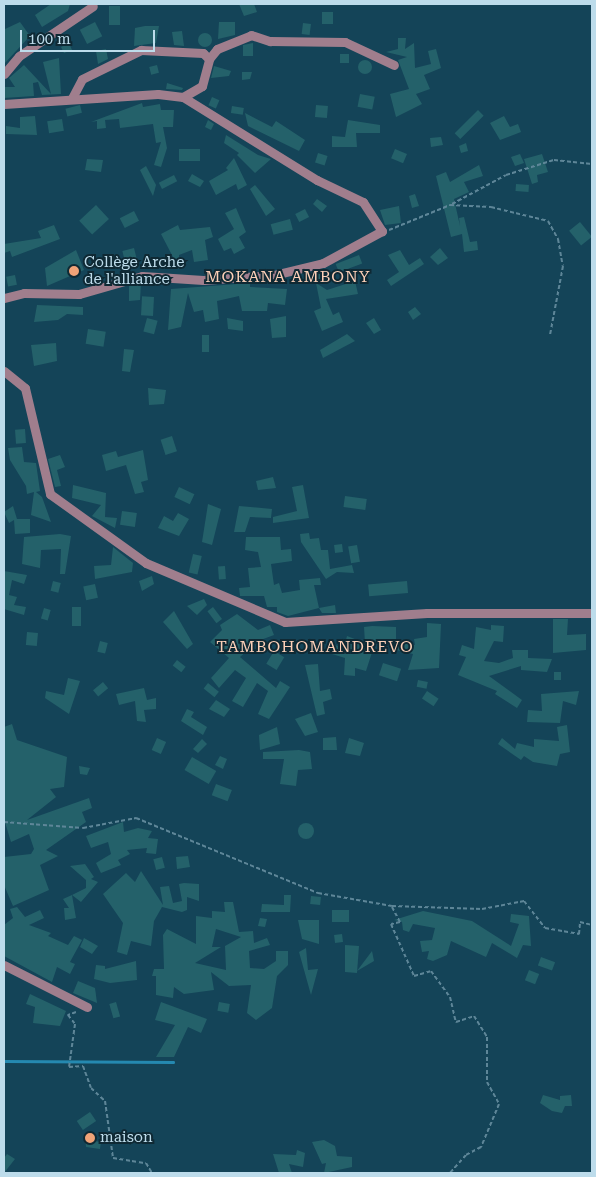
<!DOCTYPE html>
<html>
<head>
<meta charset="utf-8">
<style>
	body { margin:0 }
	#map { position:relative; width:596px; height:1177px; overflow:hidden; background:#144458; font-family:"Roboto Serif",serif }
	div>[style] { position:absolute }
	.stream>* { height:2.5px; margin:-1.25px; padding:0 1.25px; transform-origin:1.25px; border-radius:1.25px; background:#2589b0 }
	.building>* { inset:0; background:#24616a; transform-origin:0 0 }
	.round { border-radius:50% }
	.path>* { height:2px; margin-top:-1px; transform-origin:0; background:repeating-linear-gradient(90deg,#5e8698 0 4px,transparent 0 6.5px) }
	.minor>* { height:9px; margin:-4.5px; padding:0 4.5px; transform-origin:4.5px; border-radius:4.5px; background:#a07e8d }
	.dots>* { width:14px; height:14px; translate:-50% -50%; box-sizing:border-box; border:2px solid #0f2934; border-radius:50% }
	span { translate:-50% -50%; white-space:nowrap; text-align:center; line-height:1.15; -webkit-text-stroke:4px #0f2934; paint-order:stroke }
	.poi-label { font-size:15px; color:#bddceb }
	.left { translate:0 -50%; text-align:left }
	.neighbourhood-label { font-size:16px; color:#fcd0b8; letter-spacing:1px }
	.frame { position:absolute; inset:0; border:5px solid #bddceb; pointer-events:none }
	.scale { position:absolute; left:20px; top:30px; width:135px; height:22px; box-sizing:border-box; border:2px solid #bddceb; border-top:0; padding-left:6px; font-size:15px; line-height:18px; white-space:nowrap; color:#bddceb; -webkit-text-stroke:4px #0f2934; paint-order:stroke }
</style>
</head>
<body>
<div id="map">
	<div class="stream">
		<i style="left:4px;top:1061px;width:169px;rotate:0.3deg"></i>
	</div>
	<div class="building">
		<i style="clip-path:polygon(51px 4px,70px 4px,68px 11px,42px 27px,35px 15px)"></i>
		<i style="clip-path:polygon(239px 4px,254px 4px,257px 12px,244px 16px)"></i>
		<i style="left:109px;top:6px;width:11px;height:19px"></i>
		<i style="left:322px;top:12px;width:11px;height:12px"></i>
		<i style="clip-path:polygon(20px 22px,30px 36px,4px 64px,5px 29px)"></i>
		<i style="left:95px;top:22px;width:16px;height:17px;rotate:63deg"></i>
		<i style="clip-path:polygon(219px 22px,235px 22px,235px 35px,218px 39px)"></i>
		<i style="left:303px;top:23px;width:8px;height:11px;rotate:7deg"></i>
		<i style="clip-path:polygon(145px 26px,159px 26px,156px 43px,134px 46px,135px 28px)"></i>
		<i style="clip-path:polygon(182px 31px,184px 46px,174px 45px,172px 32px)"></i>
		<i class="round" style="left:198px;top:33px;width:14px;height:14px"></i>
		<i style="clip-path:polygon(398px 38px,406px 38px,405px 49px,414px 43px,415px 68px,431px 64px,428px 51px,436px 49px,441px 68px,424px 75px,430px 89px,416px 94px,422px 104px,396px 117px,390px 94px,409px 89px,398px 60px,407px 57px,386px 52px,398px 49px)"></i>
		<i style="clip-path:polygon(69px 43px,72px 50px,64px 53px,61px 47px)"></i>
		<i style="clip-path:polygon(253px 43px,253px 56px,243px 56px,243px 45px)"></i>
		<i style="clip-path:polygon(106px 49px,108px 59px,98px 64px,96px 51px)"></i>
		<i style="left:340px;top:54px;width:9px;height:9px"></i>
		<i style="clip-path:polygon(59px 58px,61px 94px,42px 95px,38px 82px,33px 83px,34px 96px,4px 98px,4px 87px,15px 87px,9px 78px,24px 65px,51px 94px,43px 62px)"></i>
		<i class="round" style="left:358px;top:60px;width:14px;height:14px"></i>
		<i style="left:157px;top:65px;width:8px;height:8px;rotate:76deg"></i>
		<i style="clip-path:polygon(214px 66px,231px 71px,229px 76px,211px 78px)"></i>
		<i style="clip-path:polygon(242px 72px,252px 72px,250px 79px,242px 80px)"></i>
		<i style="clip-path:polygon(167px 83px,183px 88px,182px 90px,166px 89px)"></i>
		<i style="left:360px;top:94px;width:15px;height:13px;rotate:11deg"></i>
		<i style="left:212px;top:97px;width:8px;height:9px;rotate:23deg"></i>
		<i style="clip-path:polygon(142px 103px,143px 107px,160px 104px,161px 110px,174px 110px,173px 127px,163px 127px,167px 148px,161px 167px,154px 165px,161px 142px,156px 143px,153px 124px,120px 128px,119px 119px,105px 120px,106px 128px,97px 129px,97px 121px,91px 122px)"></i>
		<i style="left:80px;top:105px;width:8px;height:15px;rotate:76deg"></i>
		<i style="left:316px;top:105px;width:12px;height:12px;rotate:5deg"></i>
		<i style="left:232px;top:106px;width:12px;height:7px;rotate:9deg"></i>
		<i style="left:478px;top:110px;width:8px;height:33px;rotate:45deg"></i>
		<i style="clip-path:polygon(245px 113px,272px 127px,276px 121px,305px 140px,299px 151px,248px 126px)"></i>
		<i style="clip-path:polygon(35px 116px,37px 135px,6px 134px,6px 126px,20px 128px,20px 117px)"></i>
		<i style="clip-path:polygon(504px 116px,510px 127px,518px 124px,521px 132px,500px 140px,490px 123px)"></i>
		<i style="left:62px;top:119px;width:12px;height:15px;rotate:81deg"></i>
		<i style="clip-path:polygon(208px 120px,214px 124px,211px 130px,205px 127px)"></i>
		<i style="clip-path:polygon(348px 120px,380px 125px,380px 133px,356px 133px,357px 147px,332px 147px,332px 136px,345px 137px)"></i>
		<i style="clip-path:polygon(226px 135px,258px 155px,271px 159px,255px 173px,237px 155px,239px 153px,224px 143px)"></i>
		<i style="clip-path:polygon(441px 137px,443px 145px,431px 147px,430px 138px)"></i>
		<i style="clip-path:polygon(466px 143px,468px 151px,461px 153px,459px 146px)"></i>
		<i style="left:179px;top:149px;width:21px;height:12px"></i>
		<i style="left:395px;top:149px;width:13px;height:10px;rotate:23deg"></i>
		<i style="left:318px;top:153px;width:10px;height:10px;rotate:17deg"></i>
		<i style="clip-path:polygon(520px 154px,524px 163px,515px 166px,511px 157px)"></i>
		<i style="clip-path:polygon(542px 154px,548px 172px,537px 175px,538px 182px,532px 184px,524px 159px)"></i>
		<i style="clip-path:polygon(234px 158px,247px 185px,238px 190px,236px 184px,216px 195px,209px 181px,228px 170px,226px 168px)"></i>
		<i style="clip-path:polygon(87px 159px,103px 160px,101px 172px,85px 170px)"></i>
		<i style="clip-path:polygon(479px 165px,483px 176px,464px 182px,469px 192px,454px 199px,460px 226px,459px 218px,464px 217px,470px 242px,477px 241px,478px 250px,464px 252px,462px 234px,451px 237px,436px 176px,446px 172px,450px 182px)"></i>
		<i style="clip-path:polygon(146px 166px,156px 185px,153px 196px,140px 170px)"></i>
		<i style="clip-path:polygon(192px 174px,204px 181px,200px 187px,188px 181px)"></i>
		<i style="left:174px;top:175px;width:7px;height:17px;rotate:63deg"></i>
		<i style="left:516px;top:184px;width:13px;height:7px;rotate:4deg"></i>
		<i style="clip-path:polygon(255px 185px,275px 209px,266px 216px,250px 189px)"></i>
		<i style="clip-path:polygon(415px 194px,419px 206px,412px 208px,409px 196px)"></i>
		<i style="clip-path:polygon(317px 199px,327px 206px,322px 212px,313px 204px)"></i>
		<i style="left:96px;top:205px;width:19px;height:23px;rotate:47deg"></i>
		<i style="clip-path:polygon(399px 206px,401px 223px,385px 225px,380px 210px)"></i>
		<i style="clip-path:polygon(236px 208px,246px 232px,239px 237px,245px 248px,234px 254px,231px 248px,224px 251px,218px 239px,234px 229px,225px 213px)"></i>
		<i style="left:305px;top:209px;width:9px;height:11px;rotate:63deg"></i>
		<i style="left:134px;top:211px;width:11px;height:16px;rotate:63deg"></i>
		<i style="left:290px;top:219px;width:11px;height:20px;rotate:75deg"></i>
		<i style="left:580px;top:222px;width:19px;height:14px;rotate:51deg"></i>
		<i style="clip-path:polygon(54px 225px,60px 239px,12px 257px,10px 251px,4px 253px,4px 244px,41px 238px,38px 231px)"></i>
		<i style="clip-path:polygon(178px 225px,180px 230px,210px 227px,213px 237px,205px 240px,208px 260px,194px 262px,192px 250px,179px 255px,179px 269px,168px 269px,168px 257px,173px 257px,161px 234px)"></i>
		<i style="left:134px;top:248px;width:16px;height:12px;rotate:76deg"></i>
		<i style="clip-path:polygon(440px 248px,448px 258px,438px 265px,430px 257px)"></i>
		<i style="clip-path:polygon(76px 250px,84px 270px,47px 286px,45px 268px)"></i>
		<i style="clip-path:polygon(400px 250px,409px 265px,420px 258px,424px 264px,391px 286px,387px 280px,399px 272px,388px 255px)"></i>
		<i style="left:359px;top:255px;width:9px;height:25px;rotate:69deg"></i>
		<i style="left:322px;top:271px;width:7px;height:8px;rotate:74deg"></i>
		<i style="left:15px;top:275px;width:10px;height:9px;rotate:79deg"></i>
		<i style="left:101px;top:275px;width:6px;height:10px;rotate:72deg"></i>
		<i style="clip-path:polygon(355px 281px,358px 294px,326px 299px,333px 315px,339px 312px,343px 322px,322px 331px,314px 311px,321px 308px,316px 283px,327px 290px)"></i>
		<i style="clip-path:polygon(141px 283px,140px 300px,129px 301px,129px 286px)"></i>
		<i style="clip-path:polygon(250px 283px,250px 287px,287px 289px,285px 305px,268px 303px,267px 311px,242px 311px,239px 296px,217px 301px,219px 319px,205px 322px,203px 310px,194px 312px,188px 293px,181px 327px,168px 330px,171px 289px)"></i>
		<i style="left:154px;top:297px;width:19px;height:12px;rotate:93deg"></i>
		<i style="clip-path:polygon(37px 305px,83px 307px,83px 315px,67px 314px,58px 320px,34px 322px)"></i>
		<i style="clip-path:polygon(415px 307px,421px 314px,413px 320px,408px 312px)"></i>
		<i style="clip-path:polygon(286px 316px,286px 337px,272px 338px,270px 319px)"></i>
		<i style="left:147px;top:318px;width:11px;height:14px;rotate:15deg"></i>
		<i style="clip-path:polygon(227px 318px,243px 321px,243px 331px,228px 329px)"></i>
		<i style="clip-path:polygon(374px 318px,381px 330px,374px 334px,366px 323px)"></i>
		<i style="left:88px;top:329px;width:18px;height:15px;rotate:9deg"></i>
		<i style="clip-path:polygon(347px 334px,355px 341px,323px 358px,320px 350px)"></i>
		<i style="left:209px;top:335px;width:17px;height:7px;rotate:90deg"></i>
		<i style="clip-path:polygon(56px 343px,57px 361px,34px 366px,31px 345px)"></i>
		<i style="clip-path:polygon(124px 349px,134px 350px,130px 372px,122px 371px)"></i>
		<i style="clip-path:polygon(148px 388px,166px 390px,164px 404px,149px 405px)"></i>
		<i style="left:25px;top:429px;width:14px;height:10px;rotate:86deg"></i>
		<i style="left:172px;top:436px;width:16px;height:12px;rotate:72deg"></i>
		<i style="clip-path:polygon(22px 447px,24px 462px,36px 463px,40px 491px,36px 492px,42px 497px,51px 522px,31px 515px,34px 492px,27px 494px,26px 486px,10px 460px,8px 448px)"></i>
		<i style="clip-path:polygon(143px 450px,148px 480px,141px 482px,144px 492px,135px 494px,126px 465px,106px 471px,102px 455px,116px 451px,118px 457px)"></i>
		<i style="clip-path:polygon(60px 455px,65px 467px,57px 470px,61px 486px,55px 487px,48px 459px)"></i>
		<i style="clip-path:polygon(273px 477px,276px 488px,258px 490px,256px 481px)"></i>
		<i style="clip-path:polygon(73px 485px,106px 493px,105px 517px,117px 518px,115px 528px,92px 516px,101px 505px,72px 498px)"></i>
		<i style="clip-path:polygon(303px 485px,309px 518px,273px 523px,273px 517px,297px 511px,292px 487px)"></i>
		<i style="left:179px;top:487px;width:17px;height:11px;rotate:25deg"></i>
		<i style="left:345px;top:496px;width:22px;height:11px;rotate:8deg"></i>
		<i style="clip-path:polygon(208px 504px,221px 509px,212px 545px,202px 542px)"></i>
		<i style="clip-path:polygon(13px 506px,17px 519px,30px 519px,30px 533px,15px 534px,14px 520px,9px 523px,4px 512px)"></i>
		<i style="clip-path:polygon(239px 506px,272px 509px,271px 518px,250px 517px,245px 532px,234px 532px)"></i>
		<i style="left:122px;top:511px;width:15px;height:14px;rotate:8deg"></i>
		<i style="clip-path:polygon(178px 513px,189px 519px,179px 536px,158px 528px,164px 516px,173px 521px)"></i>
		<i style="clip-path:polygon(309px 533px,310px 539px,319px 538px,321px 550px,328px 550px,330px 569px,352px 565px,354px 573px,337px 572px,326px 579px,301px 542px,300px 534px)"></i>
		<i style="clip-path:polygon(60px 534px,71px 536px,65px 574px,60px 574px,61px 549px,41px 550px,40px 568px,22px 564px,24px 537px)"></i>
		<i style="clip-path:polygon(246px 537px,280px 537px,281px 550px,291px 549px,292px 561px,271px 564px,274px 585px,279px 583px,282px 593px,300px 590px,299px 580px,320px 578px,321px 585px,314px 585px,319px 608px,335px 605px,336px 613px,322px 613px,319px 608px,288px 616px,277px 612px,277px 607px,267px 607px,264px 596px,240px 596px,239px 588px,250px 587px,248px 568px,261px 567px,258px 552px,245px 550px)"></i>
		<i style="left:342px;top:544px;width:8px;height:8px;rotate:83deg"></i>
		<i style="left:357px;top:545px;width:17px;height:9px;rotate:80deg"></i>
		<i style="clip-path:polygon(113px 547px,133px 563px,132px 572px,95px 579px,94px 566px,111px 565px)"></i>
		<i style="left:193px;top:554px;width:9px;height:19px;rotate:13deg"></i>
		<i style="left:225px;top:566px;width:13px;height:7px;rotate:86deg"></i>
		<i style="clip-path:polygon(4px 571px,27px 575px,24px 584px,12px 580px,9px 595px,17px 597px,14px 605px,26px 607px,24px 615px,4px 609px)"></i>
		<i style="clip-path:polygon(152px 576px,154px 584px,142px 591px,139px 581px)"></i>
		<i style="left:53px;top:581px;width:8px;height:10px;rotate:14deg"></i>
		<i style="left:407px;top:581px;width:12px;height:39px;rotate:85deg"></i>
		<i style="left:95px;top:584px;width:14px;height:12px;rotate:78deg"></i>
		<i style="clip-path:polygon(204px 599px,207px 605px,197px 615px,187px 606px)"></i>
		<i style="left:72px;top:607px;width:9px;height:19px"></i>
		<i style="left:213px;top:607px;width:15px;height:7px;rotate:53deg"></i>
		<i style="left:44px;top:608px;width:7px;height:11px;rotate:16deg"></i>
		<i style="clip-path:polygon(174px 611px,193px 644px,187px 649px,163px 622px)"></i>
		<i style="clip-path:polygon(237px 614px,258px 630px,270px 625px,274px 635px,258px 641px,240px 657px,276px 688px,280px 681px,290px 687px,269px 719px,258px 714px,268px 691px,257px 683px,243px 707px,232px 701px,246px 678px,235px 670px,219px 688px,211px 678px,229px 658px,210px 642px,222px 630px,220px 625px)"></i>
		<i style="clip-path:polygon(553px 619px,568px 619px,567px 635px,586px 634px,586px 650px,553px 653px)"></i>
		<i style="clip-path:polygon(427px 623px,441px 624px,439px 668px,408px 670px,413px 654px,396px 650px,398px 641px,415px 645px,414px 639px,427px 637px)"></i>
		<i style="clip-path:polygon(491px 625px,504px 626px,503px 642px,494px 641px,484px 661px,499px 663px,513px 658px,512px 650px,528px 650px,528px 658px,552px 659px,547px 672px,521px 670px,521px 666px,489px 676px,522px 700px,517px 708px,495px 694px,497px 691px,458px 675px,466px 657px,459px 655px,462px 645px,474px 649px,476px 627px,491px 630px)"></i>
		<i style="clip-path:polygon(372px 626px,396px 627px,396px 643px,375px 643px,366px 671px,355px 668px,355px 676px,344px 675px,345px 658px,332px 654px,335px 645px,344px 648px,347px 636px,365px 643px,364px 627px)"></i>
		<i style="left:27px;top:632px;width:11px;height:13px;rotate:5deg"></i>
		<i style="left:100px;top:641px;width:8px;height:11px;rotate:14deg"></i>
		<i style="left:274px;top:651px;width:12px;height:15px;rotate:31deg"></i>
		<i style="left:177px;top:660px;width:11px;height:7px;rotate:38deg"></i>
		<i style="left:383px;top:663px;width:19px;height:13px;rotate:18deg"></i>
		<i style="clip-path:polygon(318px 664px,320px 691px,330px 689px,332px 699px,323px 702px,325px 714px,317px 716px,305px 665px)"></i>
		<i style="left:554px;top:672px;width:7px;height:8px"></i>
		<i style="clip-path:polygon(68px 678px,80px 681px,69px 714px,45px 698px,46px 691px,64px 695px)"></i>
		<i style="left:418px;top:680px;width:10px;height:7px;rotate:11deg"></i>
		<i style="left:103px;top:682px;width:8px;height:13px;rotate:50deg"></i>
		<i style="left:208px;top:683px;width:14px;height:7px;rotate:39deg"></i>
		<i style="clip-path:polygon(144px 688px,147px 700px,156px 698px,156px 709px,144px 710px,146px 722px,137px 721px,135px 701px,119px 705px,116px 694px)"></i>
		<i style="left:427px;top:691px;width:14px;height:9px;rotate:34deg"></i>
		<i style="clip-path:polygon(579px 691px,576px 705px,563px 701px,560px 723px,527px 722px,528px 710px,542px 711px,541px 694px)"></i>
		<i style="clip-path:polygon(216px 700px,230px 709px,224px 717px,209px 709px)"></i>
		<i style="clip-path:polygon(187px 709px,194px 712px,191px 717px,207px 727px,203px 735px,181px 721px)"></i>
		<i style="clip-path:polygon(311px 713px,318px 732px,305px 736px,295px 719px)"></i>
		<i style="clip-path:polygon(12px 724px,17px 740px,67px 757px,64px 787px,50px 789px,56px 797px,27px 820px,89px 798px,92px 808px,82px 812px,86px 822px,46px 850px,58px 856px,40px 865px,49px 890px,13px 906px,4px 885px,4px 857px,31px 854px,34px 849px,29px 834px,11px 842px,4px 819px,4px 727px)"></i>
		<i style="clip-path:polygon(567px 725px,570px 752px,560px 754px,557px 766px,533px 762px,524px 756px,521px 760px,498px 744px,502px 738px,515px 749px,517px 743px,534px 747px,534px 739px,559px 741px,557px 727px)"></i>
		<i style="clip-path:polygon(277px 727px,280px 744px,260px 750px,259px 735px)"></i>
		<i style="clip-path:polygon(336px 737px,337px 750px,323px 750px,323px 738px)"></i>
		<i style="left:157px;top:738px;width:10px;height:13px;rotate:24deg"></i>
		<i style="clip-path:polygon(349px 738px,364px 743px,360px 756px,345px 753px)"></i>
		<i style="clip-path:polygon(202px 739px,207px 744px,198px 753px,193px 749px)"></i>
		<i style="clip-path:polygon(299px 750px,310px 752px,312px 769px,298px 770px,296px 786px,280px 784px,284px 759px,263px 759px,263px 752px)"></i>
		<i style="clip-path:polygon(220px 756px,227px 759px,223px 769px,215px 765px)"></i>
		<i style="left:192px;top:757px;width:28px;height:15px;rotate:30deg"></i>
		<i style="clip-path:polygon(79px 766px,90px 768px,87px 775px,80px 774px)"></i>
		<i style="left:216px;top:784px;width:17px;height:12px;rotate:21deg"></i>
		<i style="clip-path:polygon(123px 822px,124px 832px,138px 828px,152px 831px,148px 838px,158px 839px,156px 854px,146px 853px,147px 848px,127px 850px,130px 854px,118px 860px,121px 865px,101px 873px,96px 863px,111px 854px,108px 842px,91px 848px,86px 836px)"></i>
		<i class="round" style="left:298px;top:823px;width:16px;height:16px"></i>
		<i style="clip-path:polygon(188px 856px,190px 867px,177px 869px,176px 857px)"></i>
		<i style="left:162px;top:857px;width:11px;height:9px;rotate:75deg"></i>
		<i style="clip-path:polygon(85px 864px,94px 877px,91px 879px,98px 882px,81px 902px,72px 895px,86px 888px,86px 880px,70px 866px)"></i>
		<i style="clip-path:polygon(141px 871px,163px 905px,160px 887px,169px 886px,173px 903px,182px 901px,179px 884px,184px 883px,199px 884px,199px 901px,187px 897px,187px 910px,182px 912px,162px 907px,154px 921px,151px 946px,131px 941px,127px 955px,117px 952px,123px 923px,103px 894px,126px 873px,135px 882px)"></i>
		<i style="clip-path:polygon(72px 895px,76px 918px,65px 920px,64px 908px,69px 908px,63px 899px)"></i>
		<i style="clip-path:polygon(284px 895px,291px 895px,290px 912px,261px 912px,262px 904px,284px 905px)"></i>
		<i style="left:311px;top:896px;width:10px;height:8px;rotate:6deg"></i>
		<i style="clip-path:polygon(evenodd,224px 902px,233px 902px,239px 932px,253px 931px,254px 943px,267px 938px,270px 945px,249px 951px,250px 968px,264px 969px,276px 961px,276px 951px,288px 951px,288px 965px,277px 976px,272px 1008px,256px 1020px,247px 1013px,251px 985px,229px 986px,211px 972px,214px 990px,184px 994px,174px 987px,173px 998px,156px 995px,156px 976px,152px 976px,154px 969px,164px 969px,163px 935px,167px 929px,196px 944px,196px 916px,212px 918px,212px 911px,225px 912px,224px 902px,216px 929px,241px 937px,225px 946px,226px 970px,195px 963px,221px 947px,212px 947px,216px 929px)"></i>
		<i style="clip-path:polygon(17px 907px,25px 917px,40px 910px,44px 918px,29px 925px,51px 933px,48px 936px,68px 945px,74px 936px,82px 940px,70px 962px,75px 964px,70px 974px,57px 967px,52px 982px,4px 956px,4px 925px,13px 918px,10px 909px)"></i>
		<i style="left:332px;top:910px;width:17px;height:12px"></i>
		<i style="clip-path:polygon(423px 911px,472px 921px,511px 946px,519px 924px,510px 922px,511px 914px,529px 916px,531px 946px,523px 945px,517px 958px,492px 943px,486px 957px,451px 941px,447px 955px,433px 961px,427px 959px,429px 951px,422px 952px,420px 941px,432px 940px,435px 928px,413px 924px,409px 932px,403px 930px,402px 922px,394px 920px)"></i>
		<i style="clip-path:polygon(260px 918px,267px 919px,265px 927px,258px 926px)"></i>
		<i style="clip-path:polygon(298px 920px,319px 920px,319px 944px,302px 939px)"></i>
		<i style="left:342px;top:934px;width:8px;height:8px;rotate:83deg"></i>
		<i style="clip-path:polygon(84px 938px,98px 946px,92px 954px,80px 947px)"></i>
		<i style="clip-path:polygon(345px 945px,359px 946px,357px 973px,345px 972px)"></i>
		<i style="clip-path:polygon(306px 948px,308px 970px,318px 969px,311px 995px,299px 952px)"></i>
		<i style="clip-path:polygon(372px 951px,374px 961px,357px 971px)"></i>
		<i style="left:541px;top:957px;width:15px;height:9px;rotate:20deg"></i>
		<i style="clip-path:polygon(136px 961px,137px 980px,110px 983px,94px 979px,96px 965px,105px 966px,105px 969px)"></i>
		<i style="left:529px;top:970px;width:11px;height:11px;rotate:22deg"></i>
		<i style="clip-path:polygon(78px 981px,95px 988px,97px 1003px,73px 993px)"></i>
		<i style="clip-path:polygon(30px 994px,66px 1011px,60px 1026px,33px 1023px,35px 1007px,26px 1004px)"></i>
		<i style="left:116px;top:1002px;width:15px;height:7px;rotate:74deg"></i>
		<i style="clip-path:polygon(161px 1002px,207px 1019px,201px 1033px,188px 1027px,174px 1057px,156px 1057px,175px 1025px,155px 1020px)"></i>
		<i style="left:219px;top:1002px;width:11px;height:9px;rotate:10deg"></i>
		<i style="clip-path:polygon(543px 1095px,560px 1100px,560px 1096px,571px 1095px,572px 1106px,565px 1106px,562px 1113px,552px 1111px,540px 1103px)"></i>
		<i style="left:90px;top:1112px;width:11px;height:16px;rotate:56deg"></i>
		<i style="clip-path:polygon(95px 1134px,95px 1141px,101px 1142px,100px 1149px,86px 1147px,85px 1135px)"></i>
		<i style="clip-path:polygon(324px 1140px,335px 1146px,337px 1156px,352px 1157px,352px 1167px,324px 1173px,326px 1163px,322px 1164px,312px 1142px)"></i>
		<i style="clip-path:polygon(297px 1150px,305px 1153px,303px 1167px,289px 1164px,292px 1173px,279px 1173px,273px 1154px,296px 1155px)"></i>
		<i style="clip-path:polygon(7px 1154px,15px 1159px,4px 1173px,4px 1158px)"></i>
	</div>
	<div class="path">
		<i style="left:452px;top:204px;width:61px;rotate:-28.2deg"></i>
		<i style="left:506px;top:175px;width:50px;rotate:-17.4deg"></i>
		<i style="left:554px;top:160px;width:38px;rotate:6deg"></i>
		<i style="left:389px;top:230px;width:66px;rotate:-22.3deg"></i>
		<i style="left:450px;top:205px;width:41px;rotate:2.8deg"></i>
		<i style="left:491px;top:207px;width:59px;rotate:13.8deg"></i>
		<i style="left:548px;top:221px;width:21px;rotate:61deg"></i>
		<i style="left:558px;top:239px;width:27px;rotate:80deg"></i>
		<i style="left:563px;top:266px;width:70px;rotate:100.7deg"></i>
		<i style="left:4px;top:822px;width:79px;rotate:4.3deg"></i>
		<i style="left:83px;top:828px;width:54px;rotate:-10.7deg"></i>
		<i style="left:136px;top:818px;width:197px;rotate:22.4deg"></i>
		<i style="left:318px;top:893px;width:75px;rotate:10deg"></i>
		<i style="left:392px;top:906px;width:90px;rotate:1.9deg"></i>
		<i style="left:482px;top:909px;width:43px;rotate:-10.8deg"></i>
		<i style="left:524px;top:901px;width:34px;rotate:52deg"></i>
		<i style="left:545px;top:928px;width:35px;rotate:10deg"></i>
		<i style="left:579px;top:934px;width:12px;rotate:-85deg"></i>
		<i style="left:580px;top:922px;width:12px;rotate:14deg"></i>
		<i style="left:392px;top:907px;width:17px;rotate:62deg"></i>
		<i style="left:400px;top:922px;width:9px;rotate:167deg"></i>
		<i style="left:391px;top:924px;width:57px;rotate:66.1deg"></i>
		<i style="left:414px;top:976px;width:18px;rotate:-16deg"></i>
		<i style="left:431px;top:971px;width:32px;rotate:54deg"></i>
		<i style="left:450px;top:997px;width:26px;rotate:77deg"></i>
		<i style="left:456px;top:1022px;width:19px;rotate:-18deg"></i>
		<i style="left:474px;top:1016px;width:25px;rotate:58deg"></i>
		<i style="left:487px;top:1037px;width:45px;rotate:90deg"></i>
		<i style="left:487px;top:1082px;width:25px;rotate:61deg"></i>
		<i style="left:499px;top:1104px;width:47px;rotate:112.7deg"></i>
		<i style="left:481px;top:1147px;width:17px;rotate:152deg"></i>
		<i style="left:466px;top:1155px;width:24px;rotate:132deg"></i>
		<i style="left:76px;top:1012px;width:9px;rotate:159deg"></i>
		<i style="left:68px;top:1015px;width:11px;rotate:52deg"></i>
		<i style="left:75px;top:1024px;width:43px;rotate:97.9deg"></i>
		<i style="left:69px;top:1067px;width:14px;rotate:-4deg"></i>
		<i style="left:83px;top:1066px;width:23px;rotate:70deg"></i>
		<i style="left:91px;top:1088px;width:19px;rotate:43deg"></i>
		<i style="left:105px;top:1101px;width:58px;rotate:82deg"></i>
		<i style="left:113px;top:1158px;width:33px;rotate:9deg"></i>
		<i style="left:146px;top:1163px;width:12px;rotate:59deg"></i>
	</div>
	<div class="minor">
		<i style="left:4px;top:74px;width:23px;rotate:-50deg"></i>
		<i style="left:19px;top:56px;width:89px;rotate:-34deg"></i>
		<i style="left:183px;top:97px;width:22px;rotate:-30deg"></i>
		<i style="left:202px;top:86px;width:28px;rotate:-75deg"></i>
		<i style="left:209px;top:59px;width:13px;rotate:-51deg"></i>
		<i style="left:217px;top:49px;width:37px;rotate:-22deg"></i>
		<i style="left:251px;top:35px;width:20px;rotate:18deg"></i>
		<i style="left:270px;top:41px;width:75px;rotate:0.8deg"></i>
		<i style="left:345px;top:42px;width:54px;rotate:25.1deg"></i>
		<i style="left:72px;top:98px;width:21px;rotate:-62deg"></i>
		<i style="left:82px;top:79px;width:66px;rotate:-26.2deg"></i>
		<i style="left:141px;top:50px;width:62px;rotate:2.8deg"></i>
		<i style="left:203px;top:53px;width:8px;rotate:45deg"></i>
		<i style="left:4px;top:104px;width:154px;rotate:-3.7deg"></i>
		<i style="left:158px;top:94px;width:25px;rotate:7deg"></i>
		<i style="left:183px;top:97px;width:158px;rotate:31.8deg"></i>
		<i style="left:317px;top:180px;width:51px;rotate:25.6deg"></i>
		<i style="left:363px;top:202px;width:35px;rotate:57deg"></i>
		<i style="left:382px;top:231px;width:67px;rotate:151.5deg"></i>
		<i style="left:323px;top:263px;width:50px;rotate:166.2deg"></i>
		<i style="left:274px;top:275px;width:71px;rotate:176deg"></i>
		<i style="left:203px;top:280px;width:61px;rotate:-176.2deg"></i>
		<i style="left:142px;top:276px;width:66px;rotate:164.1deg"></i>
		<i style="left:79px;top:294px;width:55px;rotate:-179deg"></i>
		<i style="left:24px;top:293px;width:21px;rotate:166deg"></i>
		<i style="left:4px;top:371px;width:27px;rotate:39deg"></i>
		<i style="left:25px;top:388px;width:109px;rotate:76.7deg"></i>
		<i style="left:50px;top:494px;width:118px;rotate:35.7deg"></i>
		<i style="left:146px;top:563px;width:151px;rotate:23deg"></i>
		<i style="left:285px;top:622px;width:142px;rotate:-3.6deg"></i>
		<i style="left:427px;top:613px;width:165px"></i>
		<i style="left:4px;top:965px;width:93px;rotate:26.8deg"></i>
	</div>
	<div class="dots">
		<i style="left:74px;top:271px;background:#f0a378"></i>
		<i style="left:90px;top:1138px;background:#f0a378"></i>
	</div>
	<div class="poi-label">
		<span class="left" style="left:84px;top:271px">Collège Arche<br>de l'alliance</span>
		<span class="left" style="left:100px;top:1138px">maison</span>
	</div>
	<div class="neighbourhood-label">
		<span style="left:288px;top:277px">MOKANA AMBONY</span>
		<span style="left:315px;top:647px">TAMBOHOMANDREVO</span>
	</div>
	<div class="frame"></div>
	<div class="scale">100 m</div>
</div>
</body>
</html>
